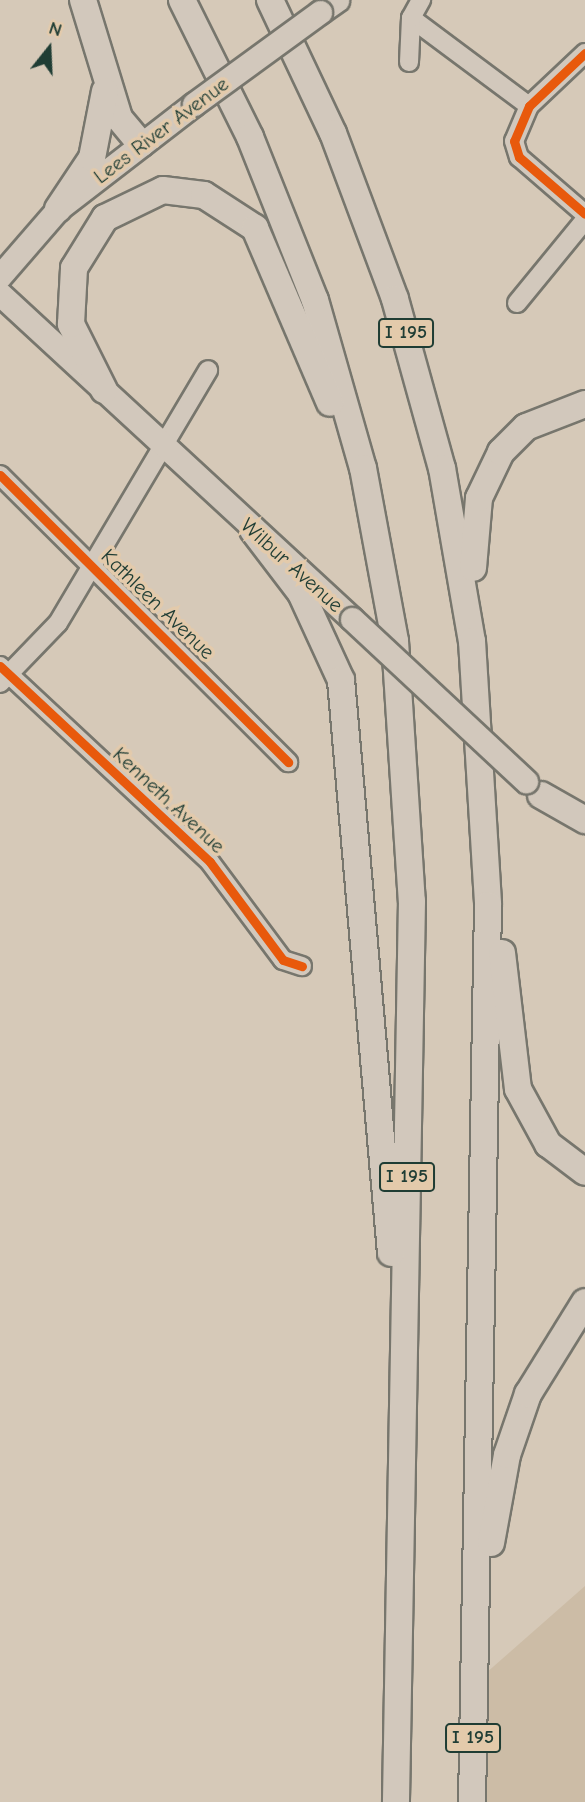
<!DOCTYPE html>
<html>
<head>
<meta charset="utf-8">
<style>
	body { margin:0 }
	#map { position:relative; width:585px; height:1802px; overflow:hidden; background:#d6c9b8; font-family:"Comic Neue",sans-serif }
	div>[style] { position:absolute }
	.green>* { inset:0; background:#ccbca6 }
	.roads { filter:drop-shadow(2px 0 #77766d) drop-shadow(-2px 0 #77766d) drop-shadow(0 2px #77766d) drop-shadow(0 -2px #77766d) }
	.minor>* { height:18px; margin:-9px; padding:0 9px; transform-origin:9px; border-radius:9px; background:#d2c8bc }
	.major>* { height:23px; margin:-11.5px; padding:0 11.5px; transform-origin:11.5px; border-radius:11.5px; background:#d2c8bc }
	.highway>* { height:26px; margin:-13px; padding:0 13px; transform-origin:13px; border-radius:13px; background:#d2c8bc }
	.bridges { filter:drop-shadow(2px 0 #77766d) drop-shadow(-2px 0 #77766d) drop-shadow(0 2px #77766d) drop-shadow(0 -2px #77766d) }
	.major-bridge>* { height:23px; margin:-11.5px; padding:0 11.5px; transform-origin:11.5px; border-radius:11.5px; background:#d2c8bc }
	.cycleway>* { height:9px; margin:-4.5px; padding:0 4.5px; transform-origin:4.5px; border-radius:4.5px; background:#e8590c }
	span { translate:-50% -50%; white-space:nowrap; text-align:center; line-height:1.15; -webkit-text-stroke:7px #e3caab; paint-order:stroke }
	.shield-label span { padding:2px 5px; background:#e3caab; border:2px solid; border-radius:5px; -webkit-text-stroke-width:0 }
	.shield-label { font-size:19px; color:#1f3d34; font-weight:700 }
	.street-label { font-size:21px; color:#1f3d34 }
	.north { position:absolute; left:14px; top:14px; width:70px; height:70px; -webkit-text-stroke:5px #e3caab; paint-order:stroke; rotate:18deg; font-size:19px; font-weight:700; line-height:28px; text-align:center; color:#1f3d34 }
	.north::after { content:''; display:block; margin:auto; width:24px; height:32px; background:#1f3d34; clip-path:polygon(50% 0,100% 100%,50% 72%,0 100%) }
</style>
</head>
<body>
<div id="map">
	<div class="green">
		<i style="clip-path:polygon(585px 1586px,585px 1802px,459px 1802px,461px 1695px)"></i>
	</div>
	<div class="roads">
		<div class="minor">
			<i style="left:411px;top:18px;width:147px;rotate:36.7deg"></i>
			<i style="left:585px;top:53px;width:77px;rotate:136.6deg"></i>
			<i style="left:529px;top:106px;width:38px;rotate:113deg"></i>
			<i style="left:514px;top:141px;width:17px;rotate:73deg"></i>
			<i style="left:519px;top:157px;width:87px;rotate:40.8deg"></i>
			<i style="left:409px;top:62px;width:44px;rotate:-87.4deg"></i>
			<i style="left:411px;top:18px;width:21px;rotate:-61deg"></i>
			<i style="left:517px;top:303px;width:107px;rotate:-50.7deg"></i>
			<i style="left:0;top:475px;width:407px;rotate:44.9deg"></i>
			<i style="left:0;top:666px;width:287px;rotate:43deg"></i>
			<i style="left:210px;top:862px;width:122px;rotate:53.3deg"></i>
			<i style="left:283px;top:960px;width:20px;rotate:18deg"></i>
			<i style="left:0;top:683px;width:83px;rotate:-46deg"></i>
			<i style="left:58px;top:623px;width:294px;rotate:-59.3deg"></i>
		</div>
		<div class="major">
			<i style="left:320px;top:12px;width:21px;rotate:-35deg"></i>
			<i style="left:0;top:276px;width:89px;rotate:-49.1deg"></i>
			<i style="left:58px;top:209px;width:172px;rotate:-37.7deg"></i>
			<i style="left:0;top:294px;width:479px;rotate:42.7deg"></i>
		</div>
		<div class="highway">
			<i style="left:83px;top:0;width:123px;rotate:73deg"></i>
			<i style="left:119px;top:118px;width:34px;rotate:50deg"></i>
			<i style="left:182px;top:0;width:153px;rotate:63.6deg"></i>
			<i style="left:250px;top:137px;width:175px;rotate:68.3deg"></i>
			<i style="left:315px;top:300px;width:175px;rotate:74.1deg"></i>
			<i style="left:363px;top:468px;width:176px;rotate:79.5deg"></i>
			<i style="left:395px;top:641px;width:261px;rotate:86.3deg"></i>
			<i style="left:412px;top:901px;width:901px;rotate:91.02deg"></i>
			<i style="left:270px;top:0;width:147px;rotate:64.7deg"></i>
			<i style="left:333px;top:133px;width:177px;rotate:69.5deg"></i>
			<i style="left:395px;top:299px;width:175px;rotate:74.5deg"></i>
			<i style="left:442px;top:468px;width:176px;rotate:80.2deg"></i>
			<i style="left:472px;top:641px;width:264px;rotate:86.5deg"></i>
			<i style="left:488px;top:905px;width:897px;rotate:91.02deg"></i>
			<i style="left:58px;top:209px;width:61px;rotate:-56.3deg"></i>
			<i style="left:92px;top:158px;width:68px;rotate:-79deg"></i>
			<i style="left:104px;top:390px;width:74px;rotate:-116.6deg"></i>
			<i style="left:71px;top:324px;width:56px;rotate:-86.9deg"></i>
			<i style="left:74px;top:268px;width:59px;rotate:-58.2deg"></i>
			<i style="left:105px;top:218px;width:64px;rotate:-25.8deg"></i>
			<i style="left:163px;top:190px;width:41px;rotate:7deg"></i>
			<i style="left:204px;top:195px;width:61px;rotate:32.9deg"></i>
			<i style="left:255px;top:228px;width:190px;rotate:66.8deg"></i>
			<i style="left:253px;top:530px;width:79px;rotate:52.7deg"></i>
			<i style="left:301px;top:593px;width:96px;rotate:65.3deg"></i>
			<i style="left:341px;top:680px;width:575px;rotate:85.01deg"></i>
			<i style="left:473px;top:568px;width:70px;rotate:-85.1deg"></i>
			<i style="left:479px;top:498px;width:51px;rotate:-64.4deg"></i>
			<i style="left:501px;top:452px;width:35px;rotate:-45deg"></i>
			<i style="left:526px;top:427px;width:63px;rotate:-21.3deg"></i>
			<i style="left:541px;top:795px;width:51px;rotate:29.6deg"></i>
			<i style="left:502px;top:953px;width:137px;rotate:83.3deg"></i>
			<i style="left:518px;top:1089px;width:63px;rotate:61.4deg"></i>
			<i style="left:548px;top:1144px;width:46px;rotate:37.1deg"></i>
			<i style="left:491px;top:1543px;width:89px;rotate:-79.7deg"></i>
			<i style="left:507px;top:1455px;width:65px;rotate:-71deg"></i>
			<i style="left:528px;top:1394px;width:108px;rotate:-58.2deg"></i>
		</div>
	</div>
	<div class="bridges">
		<div class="major-bridge">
			<i style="left:194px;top:104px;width:156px;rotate:-36.1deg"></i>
			<i style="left:352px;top:619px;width:238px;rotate:43deg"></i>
		</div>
	</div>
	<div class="cycleway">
		<i style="left:585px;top:53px;width:77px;rotate:136.6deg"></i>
		<i style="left:529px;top:106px;width:38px;rotate:113deg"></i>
		<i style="left:514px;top:141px;width:17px;rotate:73deg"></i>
		<i style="left:519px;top:157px;width:87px;rotate:40.8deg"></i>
		<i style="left:0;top:475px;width:407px;rotate:44.9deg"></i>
		<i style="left:0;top:666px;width:287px;rotate:43deg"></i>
		<i style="left:210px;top:862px;width:122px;rotate:53.3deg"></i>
		<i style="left:283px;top:960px;width:20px;rotate:18deg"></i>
	</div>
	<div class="shield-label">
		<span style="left:406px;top:333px">I 195</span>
		<span style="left:407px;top:1177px">I 195</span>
		<span style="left:473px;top:1738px">I 195</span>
	</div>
	<div class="street-label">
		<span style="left:161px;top:130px;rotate:-37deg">Lees River Avenue</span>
		<span style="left:292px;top:565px;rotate:42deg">Wilbur Avenue</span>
		<span style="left:158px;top:604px;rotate:44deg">Kathleen Avenue</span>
		<span style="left:169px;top:800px;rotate:43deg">Kenneth Avenue</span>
	</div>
	<div class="north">N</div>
</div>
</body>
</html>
